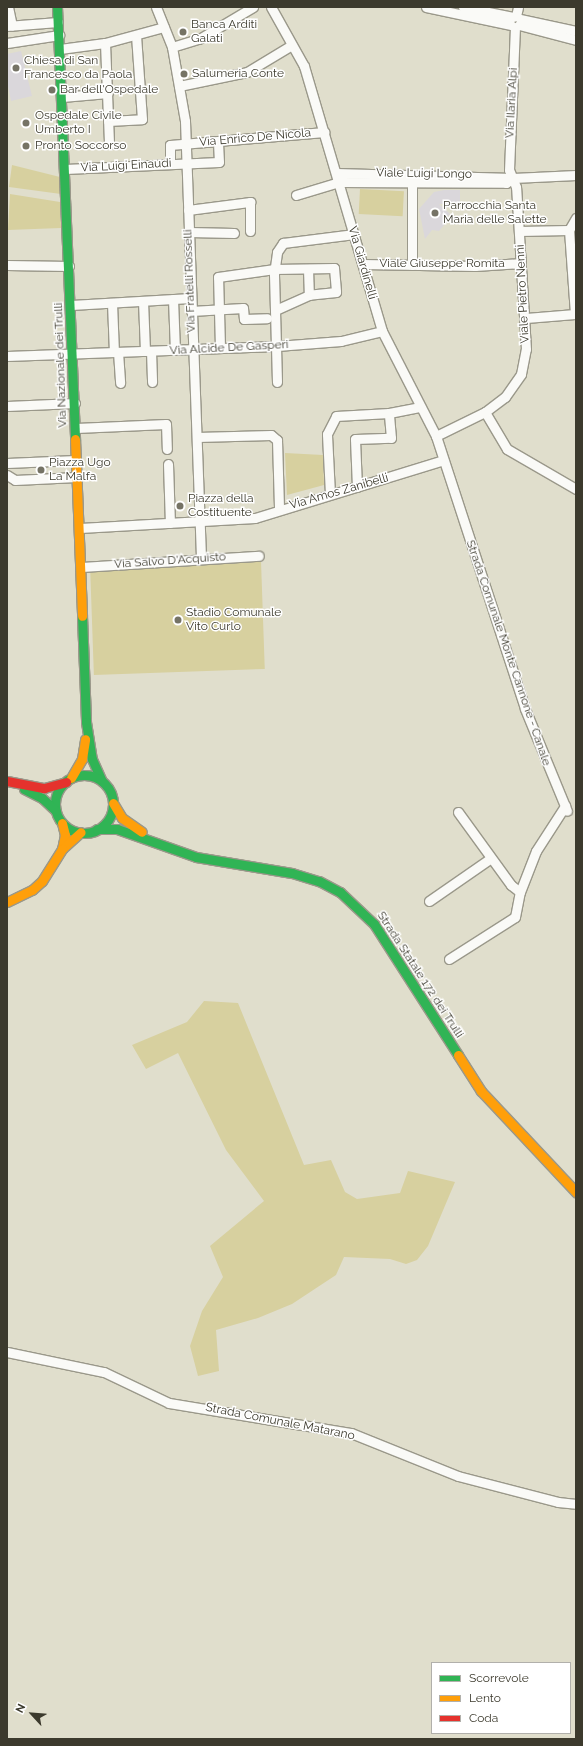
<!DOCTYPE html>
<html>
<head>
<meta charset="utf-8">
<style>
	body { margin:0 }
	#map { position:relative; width:583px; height:1746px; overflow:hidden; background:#e0decc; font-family:Raleway,sans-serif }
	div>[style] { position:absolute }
	.green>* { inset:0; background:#d7d09f; transform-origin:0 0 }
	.building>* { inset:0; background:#dad7db }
	.roads { filter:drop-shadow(1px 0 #9a988a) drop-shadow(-1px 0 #9a988a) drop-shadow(0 1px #9a988a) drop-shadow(0 -1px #9a988a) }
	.street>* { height:9px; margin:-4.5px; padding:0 4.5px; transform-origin:4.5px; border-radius:4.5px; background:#fafaf7 }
	.fast>* { height:9px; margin:-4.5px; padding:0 4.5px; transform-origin:4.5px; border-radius:4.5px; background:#30b455 }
	.fast>.ring { margin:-4.5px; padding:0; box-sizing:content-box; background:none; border:9px solid #30b455; border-radius:50% }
	.slow>* { height:9px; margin:-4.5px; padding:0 4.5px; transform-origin:4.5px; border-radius:4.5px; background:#ff9f0a }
	.jam>* { height:9px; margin:-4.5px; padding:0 4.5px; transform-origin:4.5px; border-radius:4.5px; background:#e5322d }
	.dots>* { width:11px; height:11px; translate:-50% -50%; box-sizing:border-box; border:2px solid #fff; border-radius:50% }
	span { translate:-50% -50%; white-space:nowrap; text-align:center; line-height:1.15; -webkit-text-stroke:3px #fff; paint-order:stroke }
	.poi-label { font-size:12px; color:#3c3a2d }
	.left { translate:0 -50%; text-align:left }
	.street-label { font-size:12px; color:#3c3a2d }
	.frame { position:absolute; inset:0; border:8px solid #3c3a2d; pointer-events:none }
	.legend { position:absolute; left:431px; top:1662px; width:140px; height:72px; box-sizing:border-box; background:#fff; border:1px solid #b1b0ab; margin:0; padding:5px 7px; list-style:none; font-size:12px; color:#3c3a2d }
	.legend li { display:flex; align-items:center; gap:8px; height:20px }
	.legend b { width:20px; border:1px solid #b1b0ab }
	.north { position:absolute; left:12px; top:1694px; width:40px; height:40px; -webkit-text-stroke:3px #fff; paint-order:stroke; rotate:296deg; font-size:11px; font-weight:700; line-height:16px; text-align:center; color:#3c3a2d }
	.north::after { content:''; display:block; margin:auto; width:14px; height:18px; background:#3c3a2d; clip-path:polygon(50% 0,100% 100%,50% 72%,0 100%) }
</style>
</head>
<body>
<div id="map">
	<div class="green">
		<i style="clip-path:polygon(12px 165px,60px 177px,61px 194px,9px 187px)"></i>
		<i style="left:360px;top:189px;width:44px;height:25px;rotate:3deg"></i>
		<i style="clip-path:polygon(10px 194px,60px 202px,61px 228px,8px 230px)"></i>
		<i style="clip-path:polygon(285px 453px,323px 455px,324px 485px,287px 495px)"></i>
		<i style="left:261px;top:561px;width:108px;height:171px;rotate:88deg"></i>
		<i style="clip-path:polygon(204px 1001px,238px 1003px,304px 1165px,331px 1160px,345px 1192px,357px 1199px,400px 1193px,408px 1171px,455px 1182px,428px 1246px,417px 1260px,406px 1264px,390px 1259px,344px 1257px,336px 1275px,292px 1304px,258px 1318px,216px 1330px,219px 1371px,198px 1376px,190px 1346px,202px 1311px,223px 1277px,210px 1246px,264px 1201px,226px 1150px,178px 1053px,146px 1069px,132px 1045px,187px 1022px)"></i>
	</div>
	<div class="building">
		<i style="clip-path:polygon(21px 51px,32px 96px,11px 101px,7px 81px,7px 54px)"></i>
		<i style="clip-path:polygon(444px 190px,460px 190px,460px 204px,439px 204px,450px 214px,444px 219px,444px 225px,439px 231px,432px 230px,425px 239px,419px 209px,434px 192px)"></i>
	</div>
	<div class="roads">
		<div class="street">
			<i style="left:8px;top:7px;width:19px;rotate:78deg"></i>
			<i style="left:156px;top:7px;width:43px;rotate:68.2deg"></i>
			<i style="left:172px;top:47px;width:75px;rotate:80deg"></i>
			<i style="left:185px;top:121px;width:438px;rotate:87.9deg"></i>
			<i style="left:271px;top:7px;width:68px;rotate:60.8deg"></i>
			<i style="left:304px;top:66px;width:276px;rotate:73.6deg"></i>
			<i style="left:382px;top:331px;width:118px;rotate:62.8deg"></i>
			<i style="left:436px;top:436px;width:287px;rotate:71.9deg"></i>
			<i style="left:525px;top:709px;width:110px;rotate:67.6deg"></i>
			<i style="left:426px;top:7px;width:87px;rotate:12deg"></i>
			<i style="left:463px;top:7px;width:51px;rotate:11.3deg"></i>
			<i style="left:516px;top:16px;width:9px;rotate:-77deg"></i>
			<i style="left:520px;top:19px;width:57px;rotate:12.1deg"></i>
			<i style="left:519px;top:25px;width:59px;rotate:14.7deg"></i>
			<i style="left:7px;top:26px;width:51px;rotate:-4.5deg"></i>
			<i style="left:7px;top:43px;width:53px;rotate:-8.7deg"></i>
			<i style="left:105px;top:43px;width:101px;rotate:87.7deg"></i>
			<i style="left:172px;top:47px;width:28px;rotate:-17deg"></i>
			<i style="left:199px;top:39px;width:63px;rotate:-30.7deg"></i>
			<i style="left:60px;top:49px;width:45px;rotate:-7.6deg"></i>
			<i style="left:105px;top:43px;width:61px;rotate:-15.2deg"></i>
			<i style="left:179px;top:86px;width:69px;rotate:-11.6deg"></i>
			<i style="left:247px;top:72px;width:52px;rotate:-31deg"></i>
			<i style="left:62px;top:97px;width:46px;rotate:-5deg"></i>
			<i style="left:108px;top:121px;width:34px;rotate:-3deg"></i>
			<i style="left:142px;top:119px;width:83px;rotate:-94.1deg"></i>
			<i style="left:170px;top:164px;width:19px;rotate:-90deg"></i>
			<i style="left:170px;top:145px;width:155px;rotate:-4.8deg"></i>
			<i style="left:65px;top:169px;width:154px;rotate:-2.6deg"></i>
			<i style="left:219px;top:162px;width:21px;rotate:-93deg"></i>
			<i style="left:336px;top:173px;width:177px;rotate:1.6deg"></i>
			<i style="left:513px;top:178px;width:63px;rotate:-2.7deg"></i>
			<i style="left:296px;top:195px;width:45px;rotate:-16.8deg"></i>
			<i style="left:339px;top:182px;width:167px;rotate:0.3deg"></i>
			<i style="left:506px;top:183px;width:9px;rotate:-36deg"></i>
			<i style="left:188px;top:210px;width:63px;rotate:-7.4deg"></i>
			<i style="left:250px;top:202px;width:29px;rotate:90deg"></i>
			<i style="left:519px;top:231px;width:50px;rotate:-1.1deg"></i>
			<i style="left:189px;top:232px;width:45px;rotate:1.3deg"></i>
			<i style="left:363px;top:264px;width:112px;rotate:1deg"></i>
			<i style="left:475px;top:266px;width:46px;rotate:-3.7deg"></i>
			<i style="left:7px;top:265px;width:62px;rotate:0.9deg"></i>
			<i style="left:412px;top:265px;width:87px;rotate:-90deg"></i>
			<i style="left:308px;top:269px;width:26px;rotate:88deg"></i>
			<i style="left:173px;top:299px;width:51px;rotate:87.8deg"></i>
			<i style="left:143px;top:301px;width:50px;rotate:87.7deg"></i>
			<i style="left:112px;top:303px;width:49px;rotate:87.7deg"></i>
			<i style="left:71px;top:305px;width:120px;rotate:-3.3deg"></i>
			<i style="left:191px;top:311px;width:52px;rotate:-3.3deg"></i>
			<i style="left:243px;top:308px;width:11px;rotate:85deg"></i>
			<i style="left:244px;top:319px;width:23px;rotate:-2deg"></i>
			<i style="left:526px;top:318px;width:49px;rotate:-4.7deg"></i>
			<i style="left:575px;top:314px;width:84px;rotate:-94.1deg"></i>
			<i style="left:569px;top:230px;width:14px;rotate:-60deg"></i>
			<i style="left:220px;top:347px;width:70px;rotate:-91.6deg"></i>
			<i style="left:218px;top:277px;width:57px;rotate:-8.1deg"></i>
			<i style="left:274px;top:269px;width:60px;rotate:-1deg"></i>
			<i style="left:334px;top:268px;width:24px;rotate:85deg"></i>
			<i style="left:336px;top:292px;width:27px;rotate:174deg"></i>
			<i style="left:309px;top:295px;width:37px;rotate:156deg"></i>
			<i style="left:151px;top:351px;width:31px;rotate:88deg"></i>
			<i style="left:118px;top:352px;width:31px;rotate:86deg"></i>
			<i style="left:7px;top:356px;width:270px;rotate:-2.1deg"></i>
			<i style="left:277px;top:346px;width:64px;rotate:-4.5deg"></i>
			<i style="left:341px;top:341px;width:42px;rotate:-13.7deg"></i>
			<i style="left:277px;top:382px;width:108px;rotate:-91.6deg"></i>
			<i style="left:274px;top:274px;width:22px;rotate:-82deg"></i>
			<i style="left:277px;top:252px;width:11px;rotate:-56deg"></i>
			<i style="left:283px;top:243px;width:72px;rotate:-7.2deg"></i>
			<i style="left:7px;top:406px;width:68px;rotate:-2.5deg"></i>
			<i style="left:485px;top:412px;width:43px;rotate:59.3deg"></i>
			<i style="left:507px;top:449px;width:80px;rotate:30.1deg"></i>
			<i style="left:76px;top:428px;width:90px;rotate:-2.5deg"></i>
			<i style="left:166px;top:424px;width:25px;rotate:88deg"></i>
			<i style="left:436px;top:436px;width:55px;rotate:-26.1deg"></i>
			<i style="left:485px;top:412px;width:25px;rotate:-37deg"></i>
			<i style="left:505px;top:397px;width:28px;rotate:-55deg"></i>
			<i style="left:521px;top:374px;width:25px;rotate:-79deg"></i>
			<i style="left:526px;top:349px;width:162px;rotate:-93.5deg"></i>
			<i style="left:516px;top:187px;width:18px;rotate:-112deg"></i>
			<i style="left:509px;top:170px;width:143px;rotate:-87.6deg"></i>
			<i style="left:197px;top:437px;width:74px;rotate:-1.5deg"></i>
			<i style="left:271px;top:435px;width:8px;rotate:40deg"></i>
			<i style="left:277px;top:440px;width:69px;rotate:88.3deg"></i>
			<i style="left:7px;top:463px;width:69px;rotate:-2.5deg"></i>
			<i style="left:168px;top:464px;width:59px;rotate:88.1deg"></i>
			<i style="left:7px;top:475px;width:9px;rotate:32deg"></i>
			<i style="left:15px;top:480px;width:62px;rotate:-2.8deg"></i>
			<i style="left:357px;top:487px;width:48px;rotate:-92.4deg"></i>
			<i style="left:355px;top:439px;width:36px;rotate:-2deg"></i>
			<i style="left:391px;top:438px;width:25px;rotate:-95deg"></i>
			<i style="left:330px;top:494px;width:60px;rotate:-92.9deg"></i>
			<i style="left:327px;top:434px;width:20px;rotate:-63deg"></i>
			<i style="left:336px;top:416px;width:53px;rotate:-3.2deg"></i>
			<i style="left:389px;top:413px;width:32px;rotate:-11deg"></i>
			<i style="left:80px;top:528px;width:175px;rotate:-3.3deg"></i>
			<i style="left:255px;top:518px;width:197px;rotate:-17.1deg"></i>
			<i style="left:82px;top:567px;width:177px;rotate:-3.6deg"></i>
			<i style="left:458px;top:812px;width:90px;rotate:54deg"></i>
			<i style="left:511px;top:885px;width:11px;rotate:38deg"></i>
			<i style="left:429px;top:901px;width:75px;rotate:-34.7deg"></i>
			<i style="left:449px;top:959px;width:78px;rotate:-32.5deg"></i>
			<i style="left:515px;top:917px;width:25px;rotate:-79deg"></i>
			<i style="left:520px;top:892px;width:44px;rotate:-68.7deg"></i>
			<i style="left:536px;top:851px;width:54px;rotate:-57.2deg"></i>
			<i style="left:7px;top:1352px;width:99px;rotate:11.7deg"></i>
			<i style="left:104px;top:1372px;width:72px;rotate:25.5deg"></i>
			<i style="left:169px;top:1403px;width:184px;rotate:9.4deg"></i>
			<i style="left:351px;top:1433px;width:115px;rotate:21.9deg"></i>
			<i style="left:458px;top:1476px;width:103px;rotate:14.6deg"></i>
			<i style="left:558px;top:1502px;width:18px;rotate:6deg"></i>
		</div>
		<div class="fast">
			<i style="left:57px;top:7px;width:432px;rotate:87.6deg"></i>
			<i style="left:82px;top:616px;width:106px;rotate:87.8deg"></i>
			<i style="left:86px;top:722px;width:37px;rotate:81deg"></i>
			<i style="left:92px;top:759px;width:24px;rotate:66deg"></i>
			<i class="ring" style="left:55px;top:775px;width:49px;height:49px"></i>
			<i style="left:24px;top:789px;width:20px;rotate:27deg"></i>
			<i style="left:42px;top:798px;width:19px;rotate:43deg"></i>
			<i style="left:97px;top:829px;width:20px"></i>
			<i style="left:117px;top:829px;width:84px;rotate:19.5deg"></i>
			<i style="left:196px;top:857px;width:97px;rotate:9.5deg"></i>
			<i style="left:292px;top:873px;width:28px;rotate:17deg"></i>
			<i style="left:319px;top:881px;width:24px;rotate:28deg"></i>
			<i style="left:340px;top:892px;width:47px;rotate:43.3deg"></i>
			<i style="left:374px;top:924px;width:156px;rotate:57.3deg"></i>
		</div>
		<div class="slow">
			<i style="left:75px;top:439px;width:177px;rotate:87.7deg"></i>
			<i style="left:71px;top:778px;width:22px;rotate:-60deg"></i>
			<i style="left:82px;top:759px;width:20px;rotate:-81deg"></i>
			<i style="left:113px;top:803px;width:17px;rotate:59deg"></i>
			<i style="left:122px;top:818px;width:24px;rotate:35deg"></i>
			<i style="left:62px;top:823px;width:12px;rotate:76deg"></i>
			<i style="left:65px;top:835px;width:14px;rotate:102deg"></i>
			<i style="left:62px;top:849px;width:25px;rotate:-42deg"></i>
			<i style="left:7px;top:902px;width:28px;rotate:-26deg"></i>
			<i style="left:32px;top:890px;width:13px;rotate:-42deg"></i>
			<i style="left:42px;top:881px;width:38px;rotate:-58deg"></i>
			<i style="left:458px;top:1055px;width:43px;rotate:57.4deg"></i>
			<i style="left:481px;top:1091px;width:139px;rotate:46.8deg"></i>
		</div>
		<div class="jam">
			<i style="left:7px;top:781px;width:38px;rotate:11deg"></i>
			<i style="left:44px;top:788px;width:23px;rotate:-15deg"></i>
		</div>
	</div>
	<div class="dots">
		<i style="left:183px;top:32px;background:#757365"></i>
		<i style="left:16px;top:68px;background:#757365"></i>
		<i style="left:184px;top:74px;background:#757365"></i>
		<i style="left:52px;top:90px;background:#757365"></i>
		<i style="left:26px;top:123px;background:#757365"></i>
		<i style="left:26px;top:146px;background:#757365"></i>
		<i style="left:435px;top:213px;background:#757365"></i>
		<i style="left:41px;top:470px;background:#757365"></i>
		<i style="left:180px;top:506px;background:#757365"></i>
		<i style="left:178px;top:620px;background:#757365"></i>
	</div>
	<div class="poi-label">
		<span class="left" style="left:191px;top:32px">Banca Arditi<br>Galati</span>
		<span class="left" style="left:24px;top:68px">Chiesa di San<br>Francesco da Paola</span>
		<span class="left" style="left:192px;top:74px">Salumeria Conte</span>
		<span class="left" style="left:60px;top:90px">Bar dell'Ospedale</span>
		<span class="left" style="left:35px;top:123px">Ospedale Civile<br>Umberto I</span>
		<span class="left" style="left:35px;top:146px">Pronto Soccorso</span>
		<span class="left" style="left:443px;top:213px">Parrocchia Santa<br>Maria delle Salette</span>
		<span class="left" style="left:49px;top:470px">Piazza Ugo<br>La Malfa</span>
		<span class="left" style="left:188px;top:506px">Piazza della<br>Costituente</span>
		<span class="left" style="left:186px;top:620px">Stadio Comunale<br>Vito Curlo</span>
	</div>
	<div class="street-label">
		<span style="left:512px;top:103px;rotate:-87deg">Via Ilaria Alpi</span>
		<span style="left:255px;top:138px;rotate:-5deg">Via Enrico De Nicola</span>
		<span style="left:126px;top:166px;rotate:-3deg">Via Luigi Einaudi</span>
		<span style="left:424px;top:174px;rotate:1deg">Viale Luigi Longo</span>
		<span style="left:362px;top:263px;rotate:74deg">Via Giardinelli</span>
		<span style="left:442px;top:264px">Viale Giuseppe Romita</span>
		<span style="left:190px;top:281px;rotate:-92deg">Via Fratelli Rosselli</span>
		<span style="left:523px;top:294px;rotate:-93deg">Viale Pietro Nenni</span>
		<span style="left:229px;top:348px;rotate:-3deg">Via Alcide De Gasperi</span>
		<span style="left:61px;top:365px;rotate:-92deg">Via Nazionale dei Trulli</span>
		<span style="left:339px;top:492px;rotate:-16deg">Via Amos Zanibelli</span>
		<span style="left:170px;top:561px;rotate:-4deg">Via Salvo D'Acquisto</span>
		<span style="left:508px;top:653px;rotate:71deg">Strada Comunale Monte Cannone - Canale</span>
		<span style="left:420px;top:975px;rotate:57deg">Strada Statale 172 dei Trulli</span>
		<span style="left:280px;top:1422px;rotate:11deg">Strada Comunale Matarano</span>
	</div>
	<div class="frame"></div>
	<ul class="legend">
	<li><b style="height:5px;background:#30b455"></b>Scorrevole</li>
	<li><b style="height:5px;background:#ff9f0a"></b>Lento</li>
	<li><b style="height:5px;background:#e5322d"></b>Coda</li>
	</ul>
	<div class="north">N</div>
</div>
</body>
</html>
